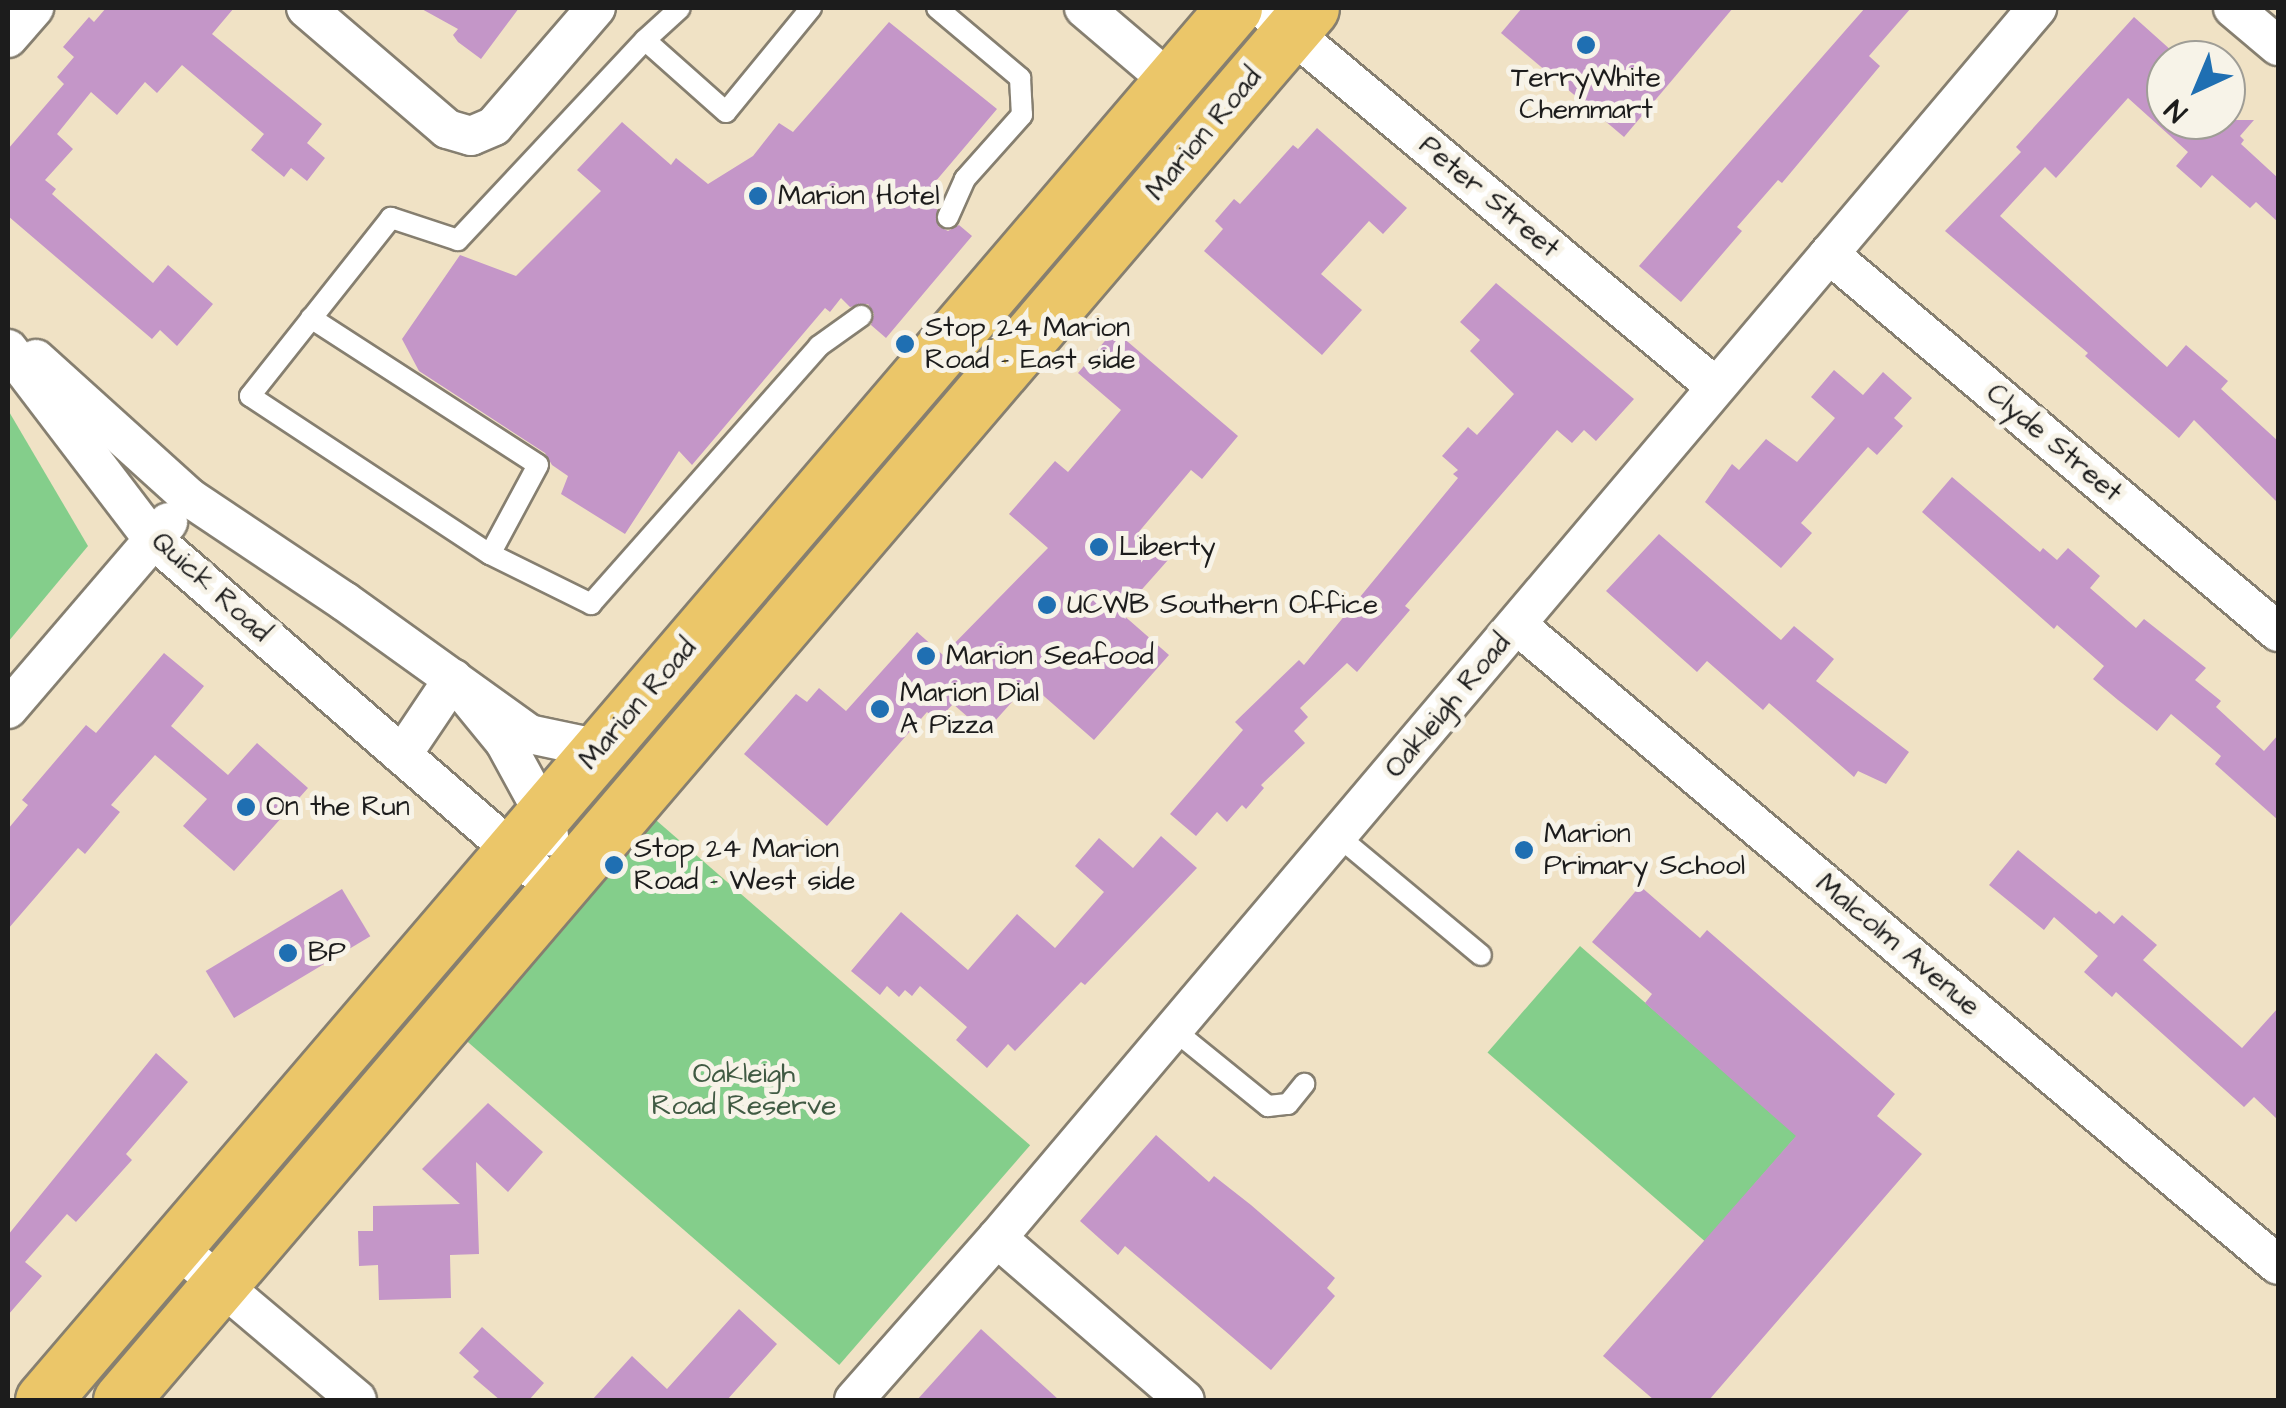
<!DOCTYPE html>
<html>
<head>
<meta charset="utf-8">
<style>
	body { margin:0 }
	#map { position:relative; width:2286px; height:1408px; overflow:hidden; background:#f0e2c5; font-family:"Architects Daughter",sans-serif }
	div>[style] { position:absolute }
	.green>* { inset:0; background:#84ce8b; transform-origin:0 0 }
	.building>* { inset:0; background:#c496c8; transform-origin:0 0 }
	.roads { filter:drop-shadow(2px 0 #867f70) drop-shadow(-2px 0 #867f70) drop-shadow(0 2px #867f70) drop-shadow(0 -2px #867f70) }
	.lane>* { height:20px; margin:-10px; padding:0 10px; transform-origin:10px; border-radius:10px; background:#fff }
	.street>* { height:38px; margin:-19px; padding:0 19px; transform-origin:19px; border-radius:19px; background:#fff }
	.primary>* { height:55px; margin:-27.5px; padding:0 27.5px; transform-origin:27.5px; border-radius:27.5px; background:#ebc669 }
	.dots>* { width:28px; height:28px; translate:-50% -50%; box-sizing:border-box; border:5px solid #f7f3e8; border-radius:50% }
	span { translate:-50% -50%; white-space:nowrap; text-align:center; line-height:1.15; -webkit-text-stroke:10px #f7f3e8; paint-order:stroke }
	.poi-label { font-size:28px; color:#1c1c1c }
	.left { translate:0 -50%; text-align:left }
	.street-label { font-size:28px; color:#1c1c1c }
	.park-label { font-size:28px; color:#405a43 }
	.frame { position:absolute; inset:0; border:10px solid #1c1c1c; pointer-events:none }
	.north { position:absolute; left:2146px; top:40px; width:100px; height:100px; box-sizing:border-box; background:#f7f3e8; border:2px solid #9f9d96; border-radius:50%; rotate:224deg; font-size:28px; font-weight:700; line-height:40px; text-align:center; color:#1c1c1c }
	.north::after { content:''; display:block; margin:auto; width:35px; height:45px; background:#1f6fb2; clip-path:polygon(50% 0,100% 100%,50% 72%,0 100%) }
</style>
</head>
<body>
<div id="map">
	<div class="green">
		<i style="clip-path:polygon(8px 410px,88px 546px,8px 642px)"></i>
		<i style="left:649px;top:814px;width:505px;height:291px;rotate:41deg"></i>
		<i style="left:1580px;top:946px;width:288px;height:141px;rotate:41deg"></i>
	</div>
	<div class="building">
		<i style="clip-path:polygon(106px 8px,234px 8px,212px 34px,322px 124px,307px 143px,325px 158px,307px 181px,291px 168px,284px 177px,251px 150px,264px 134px,182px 65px,157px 93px,145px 82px,117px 115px,91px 92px,57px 134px,73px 149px,45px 180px,56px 189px,52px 194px,153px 283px,168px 265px,213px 304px,177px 346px,160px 330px,152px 339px,8px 216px,8px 149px,64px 84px,57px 77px,74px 57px,63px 47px,89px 17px,94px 22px)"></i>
		<i style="clip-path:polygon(420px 8px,519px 8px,481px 59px,458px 42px,453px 35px,458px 29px)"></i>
		<i style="clip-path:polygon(1522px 8px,1733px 8px,1624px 137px,1501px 33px)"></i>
		<i style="clip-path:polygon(1865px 8px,1911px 8px,1869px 56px,1880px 66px,1782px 183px,1778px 180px,1737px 227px,1742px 231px,1681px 302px,1639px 266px)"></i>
		<i style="clip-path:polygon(2134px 17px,2182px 60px,2166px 60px,2166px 120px,2254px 120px,2240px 136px,2244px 140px,2241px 144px,2278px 178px,2278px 222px,2256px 202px,2250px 208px,2212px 175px,2201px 188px,2176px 166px,2188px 152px,2128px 98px,2056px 178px,2045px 167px,2000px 216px,2167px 367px,2186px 345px,2228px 381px,2221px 389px,2278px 441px,2278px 503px,2194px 420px,2179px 438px,2085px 356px,2088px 353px,1945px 231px,2021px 152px,2016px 147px)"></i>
		<i style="clip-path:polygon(889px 22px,997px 109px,924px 195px,937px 207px,938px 226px,948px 231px,959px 225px,972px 236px,886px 338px,871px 325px,874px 314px,868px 304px,850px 307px,841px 298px,830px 312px,825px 308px,692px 465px,679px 451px,625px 534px,561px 494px,568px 476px,552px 465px,545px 453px,419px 371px,402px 339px,460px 255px,516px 276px,601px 191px,577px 170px,622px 122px,671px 165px,676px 158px,708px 184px,753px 156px,779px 123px,793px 132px)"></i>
		<i style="clip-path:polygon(1317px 128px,1407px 208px,1383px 234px,1369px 221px,1321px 274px,1362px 310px,1322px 355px,1204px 251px,1223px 229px,1215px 221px,1234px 199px,1240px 204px,1293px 145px,1298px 149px)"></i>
		<i style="clip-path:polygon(1496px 283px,1634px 399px,1596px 441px,1584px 430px,1572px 443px,1557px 430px,1405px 606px,1410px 610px,1357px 672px,1347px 663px,1300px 708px,1308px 717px,1294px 731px,1305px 743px,1261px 785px,1264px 788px,1246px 809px,1242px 805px,1227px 822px,1217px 812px,1196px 836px,1170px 814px,1243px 730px,1235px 722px,1299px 660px,1304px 665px,1458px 478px,1453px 474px,1458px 470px,1442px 456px,1468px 427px,1477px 435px,1514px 394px,1470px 351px,1480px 340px,1460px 322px)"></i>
		<i style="clip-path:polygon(1114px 330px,1238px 436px,1202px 479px,1191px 470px,1137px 534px,1168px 560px,1121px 613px,1169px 655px,1094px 740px,1029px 683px,985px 732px,953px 704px,937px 721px,927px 712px,827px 826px,744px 754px,796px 694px,807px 702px,819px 688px,846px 711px,917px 632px,943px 655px,1048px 548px,1009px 514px,1055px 461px,1068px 472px,1121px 410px,1078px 373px)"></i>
		<i style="clip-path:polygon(1834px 370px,1863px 395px,1883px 372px,1912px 398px,1894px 418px,1903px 426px,1877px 455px,1868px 447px,1801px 523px,1812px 533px,1781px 568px,1705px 502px,1732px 464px,1739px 470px,1766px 439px,1797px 462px,1835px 418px,1811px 397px)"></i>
		<i style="clip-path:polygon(1952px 477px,2040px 552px,2043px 548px,2057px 560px,2068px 548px,2100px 576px,2090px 588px,2136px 628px,2144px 619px,2206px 668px,2195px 680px,2221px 701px,2216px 707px,2264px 751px,2278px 735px,2278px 820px,2215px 764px,2221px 756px,2171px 714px,2157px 731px,2118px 700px,2093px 679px,2104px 666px,2057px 625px,2054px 629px,1922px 512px)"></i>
		<i style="clip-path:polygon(1659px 534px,1781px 640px,1794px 626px,1834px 659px,1816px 681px,1909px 752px,1886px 784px,1858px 771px,1854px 777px,1769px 703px,1763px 710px,1707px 661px,1697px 672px,1606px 591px)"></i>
		<i style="clip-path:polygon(164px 653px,204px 686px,171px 726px,228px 775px,257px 743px,308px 788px,234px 871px,183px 826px,207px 799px,155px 755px,111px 805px,120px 812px,85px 854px,78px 848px,8px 929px,8px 829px,28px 805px,22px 800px,86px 725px,96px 733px)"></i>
		<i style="clip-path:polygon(1161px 836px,1197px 868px,1085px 985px,1081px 982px,1015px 1051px,1008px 1044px,987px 1068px,956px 1040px,967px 1027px,920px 986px,912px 996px,905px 990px,899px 997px,887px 986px,880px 995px,851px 971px,901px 912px,968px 970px,1017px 914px,1055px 948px,1104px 892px,1075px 866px,1099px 838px,1133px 868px)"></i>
		<i style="clip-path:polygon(2018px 850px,2096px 914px,2099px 911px,2114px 924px,2122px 915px,2157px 945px,2143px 960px,2242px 1048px,2278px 1008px,2278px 1120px,2254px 1097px,2244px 1107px,2116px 992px,2112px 997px,2084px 972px,2098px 956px,2054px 917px,2044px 930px,1989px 885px)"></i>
		<i style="clip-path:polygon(1640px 886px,1700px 938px,1707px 930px,1895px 1094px,1877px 1116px,1922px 1154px,1709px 1400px,1654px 1400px,1603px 1356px,1796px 1136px,1645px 1003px,1652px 994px,1592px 942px)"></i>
		<i style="left:342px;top:889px;width:55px;height:159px;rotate:59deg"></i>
		<i style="clip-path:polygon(156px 1053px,188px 1082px,126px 1154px,132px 1160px,76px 1222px,67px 1214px,25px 1262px,42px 1276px,8px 1315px,8px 1235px)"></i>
		<i style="clip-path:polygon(488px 1103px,543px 1152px,508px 1192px,476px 1162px,479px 1254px,450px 1255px,451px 1298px,379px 1300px,378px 1265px,359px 1266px,358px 1231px,373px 1231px,373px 1206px,460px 1204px,422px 1169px)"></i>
		<i style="clip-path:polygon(1156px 1135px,1209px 1182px,1214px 1176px,1251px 1205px,1335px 1278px,1327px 1288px,1335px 1296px,1271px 1370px,1125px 1246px,1118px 1255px,1080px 1221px)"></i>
		<i style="clip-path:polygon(739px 1309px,777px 1344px,727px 1400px,592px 1400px,632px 1356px,667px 1389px)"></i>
		<i style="clip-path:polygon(482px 1327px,544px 1383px,529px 1400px,500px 1400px,473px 1377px,479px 1371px,459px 1353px)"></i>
		<i style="clip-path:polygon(981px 1329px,1059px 1400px,917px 1400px)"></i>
	</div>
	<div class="roads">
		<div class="lane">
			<i style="left:811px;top:8px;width:134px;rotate:129.3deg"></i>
			<i style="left:726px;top:112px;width:108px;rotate:-138.4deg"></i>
			<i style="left:645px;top:40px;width:274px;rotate:133.1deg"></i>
			<i style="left:458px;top:240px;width:71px;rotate:-161.8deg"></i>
			<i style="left:391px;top:218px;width:227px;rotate:128.4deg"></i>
			<i style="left:250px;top:396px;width:287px;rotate:33.4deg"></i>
			<i style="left:490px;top:554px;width:113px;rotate:26.3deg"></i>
			<i style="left:591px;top:604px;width:344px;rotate:-48.5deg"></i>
			<i style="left:819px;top:346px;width:52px;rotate:-35.5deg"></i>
			<i style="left:937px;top:8px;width:109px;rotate:40.1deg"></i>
			<i style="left:1020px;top:78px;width:37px;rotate:87deg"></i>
			<i style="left:1022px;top:115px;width:86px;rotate:131.7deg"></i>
			<i style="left:965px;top:179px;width:42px;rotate:114.1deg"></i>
			<i style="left:645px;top:40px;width:47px;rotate:-42.4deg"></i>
			<i style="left:311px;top:318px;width:270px;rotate:32.9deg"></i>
			<i style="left:538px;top:465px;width:101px;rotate:118.3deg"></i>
			<i style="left:1338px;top:836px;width:186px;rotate:39.8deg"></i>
			<i style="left:1174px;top:1030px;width:121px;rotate:39deg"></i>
			<i style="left:1268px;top:1106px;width:20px;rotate:-6deg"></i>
			<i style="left:1288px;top:1104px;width:26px;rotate:-51deg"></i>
		</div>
		<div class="street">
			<i style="left:306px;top:8px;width:186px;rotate:40.6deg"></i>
			<i style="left:447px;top:129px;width:25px;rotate:16deg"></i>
			<i style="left:471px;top:136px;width:25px;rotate:-23deg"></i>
			<i style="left:494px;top:126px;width:156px;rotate:-49.2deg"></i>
			<i style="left:1084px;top:8px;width:114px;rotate:40.4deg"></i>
			<i style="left:1262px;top:8px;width:591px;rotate:39.86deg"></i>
			<i style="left:2233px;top:8px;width:59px;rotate:40.2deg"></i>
			<i style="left:8px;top:38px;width:40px;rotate:-49deg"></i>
			<i style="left:1829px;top:254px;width:587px;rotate:40.09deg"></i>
			<i style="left:8px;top:349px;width:239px;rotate:52.7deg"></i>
			<i style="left:153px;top:539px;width:537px;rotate:40.93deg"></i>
			<i style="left:36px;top:359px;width:207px;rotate:42.1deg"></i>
			<i style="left:190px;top:498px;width:185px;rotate:33.8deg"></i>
			<i style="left:344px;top:601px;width:228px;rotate:35.7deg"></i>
			<i style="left:529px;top:734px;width:73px;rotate:11.9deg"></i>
			<i style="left:1517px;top:625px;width:994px;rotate:40.06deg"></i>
			<i style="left:8px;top:709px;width:246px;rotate:-49.4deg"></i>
			<i style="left:402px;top:755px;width:92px;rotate:-56.1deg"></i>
			<i style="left:453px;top:679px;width:80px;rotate:50.6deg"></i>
			<i style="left:504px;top:741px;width:83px;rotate:61.3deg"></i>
			<i style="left:544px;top:814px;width:23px;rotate:77deg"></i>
			<i style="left:997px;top:1238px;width:248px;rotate:40.8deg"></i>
			<i style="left:175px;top:1246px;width:238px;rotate:40.2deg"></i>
			<i style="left:854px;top:1400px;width:216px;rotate:-48.6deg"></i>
			<i style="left:997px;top:1238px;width:1611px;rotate:-49.78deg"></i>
		</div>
		<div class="primary">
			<i style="left:43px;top:1400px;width:1832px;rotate:-49.45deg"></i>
			<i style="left:121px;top:1400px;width:1831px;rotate:-49.47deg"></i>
		</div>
	</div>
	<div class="dots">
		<i style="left:1586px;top:45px;background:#1f6fb2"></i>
		<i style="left:758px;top:196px;background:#1f6fb2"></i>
		<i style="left:905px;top:344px;background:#1f6fb2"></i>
		<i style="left:1099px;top:547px;background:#1f6fb2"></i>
		<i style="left:1047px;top:605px;background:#1f6fb2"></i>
		<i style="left:926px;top:656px;background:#1f6fb2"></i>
		<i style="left:880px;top:709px;background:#1f6fb2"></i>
		<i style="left:246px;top:807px;background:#1f6fb2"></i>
		<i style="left:1524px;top:850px;background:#1f6fb2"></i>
		<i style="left:614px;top:865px;background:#1f6fb2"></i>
		<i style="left:288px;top:953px;background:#1f6fb2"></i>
	</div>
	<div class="poi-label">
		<span style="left:1586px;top:94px">TerryWhite<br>Chemmart</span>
		<span class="left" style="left:778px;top:196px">Marion Hotel</span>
		<span class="left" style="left:925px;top:344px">Stop 24 Marion<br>Road - East side</span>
		<span class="left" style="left:1119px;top:547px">Liberty</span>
		<span class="left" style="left:1067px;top:605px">UCWB Southern Office</span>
		<span class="left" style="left:946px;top:656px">Marion Seafood</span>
		<span class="left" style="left:900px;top:709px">Marion Dial<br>A Pizza</span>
		<span class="left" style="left:266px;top:807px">On the Run</span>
		<span class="left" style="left:1544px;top:850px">Marion<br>Primary School</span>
		<span class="left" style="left:634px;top:865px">Stop 24 Marion<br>Road - West side</span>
		<span class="left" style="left:308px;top:953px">BP</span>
	</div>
	<div class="street-label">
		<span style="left:1204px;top:134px;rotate:-50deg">Marion Road</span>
		<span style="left:1489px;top:197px;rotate:40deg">Peter Street</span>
		<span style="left:2054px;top:443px;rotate:40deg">Clyde Street</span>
		<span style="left:211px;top:587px;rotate:42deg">Quick Road</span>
		<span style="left:638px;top:704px;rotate:-49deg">Marion Road</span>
		<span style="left:1448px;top:706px;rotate:-50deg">Oakleigh Road</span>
		<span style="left:1898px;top:945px;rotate:40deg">Malcolm Avenue</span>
	</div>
	<div class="park-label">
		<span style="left:744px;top:1090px">Oakleigh<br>Road Reserve</span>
	</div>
	<div class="frame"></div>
	<div class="north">N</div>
</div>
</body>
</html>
